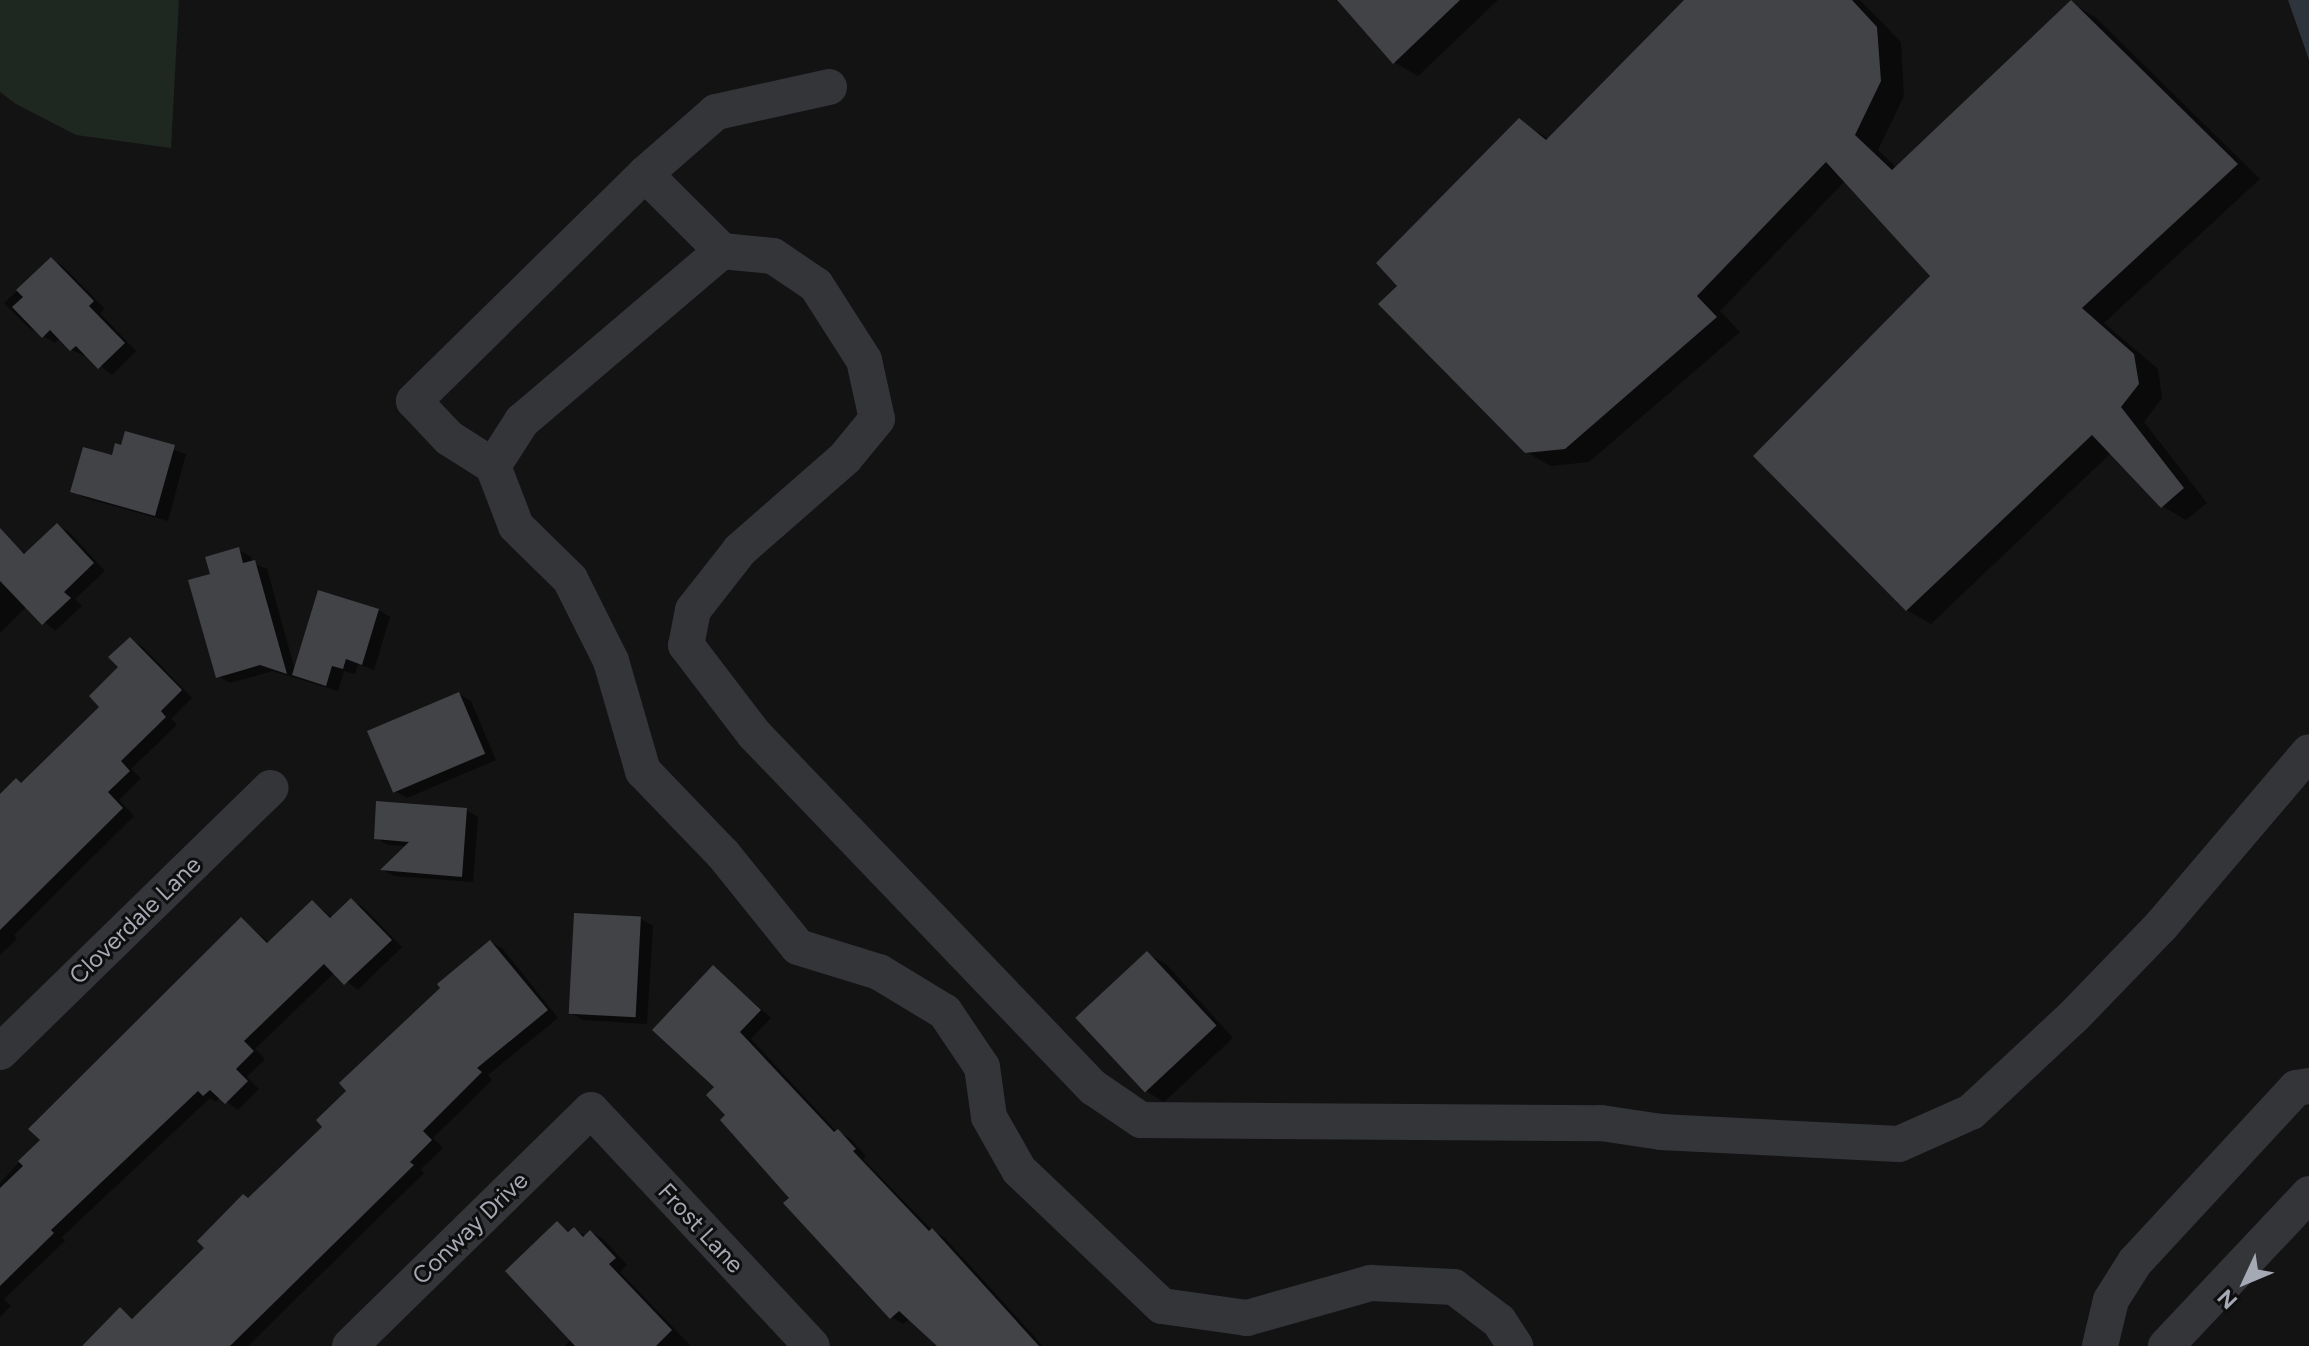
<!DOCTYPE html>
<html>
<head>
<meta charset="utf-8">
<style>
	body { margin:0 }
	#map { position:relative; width:2309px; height:1346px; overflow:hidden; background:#131314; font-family:Figtree,sans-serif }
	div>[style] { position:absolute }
	.green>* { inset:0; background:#1f2721 }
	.water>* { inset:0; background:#2d343c }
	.shadow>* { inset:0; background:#0007 }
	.building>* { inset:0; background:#424347; transform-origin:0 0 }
	.minor>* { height:36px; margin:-18px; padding:0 18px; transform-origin:18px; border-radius:18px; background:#343539 }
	span { translate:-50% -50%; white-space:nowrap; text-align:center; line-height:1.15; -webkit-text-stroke:6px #0e0e0f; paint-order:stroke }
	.street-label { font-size:24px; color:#a5a9b4 }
	.north { position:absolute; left:2205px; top:1242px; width:80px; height:80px; -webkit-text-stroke:6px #0e0e0f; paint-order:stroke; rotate:226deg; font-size:22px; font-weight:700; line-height:32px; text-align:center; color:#a5a9b4 }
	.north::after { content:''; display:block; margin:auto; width:28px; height:36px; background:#a5a9b4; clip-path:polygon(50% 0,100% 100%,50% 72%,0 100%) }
</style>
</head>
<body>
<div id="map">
	<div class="green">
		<i style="clip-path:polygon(0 0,179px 0,171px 148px,76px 135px,16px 104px,0 92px)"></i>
	</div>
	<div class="water">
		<i style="clip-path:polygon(2288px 0,2309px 0,2309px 60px,2308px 57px)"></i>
	</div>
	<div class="shadow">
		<i style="clip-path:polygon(1339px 0,1498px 0,1418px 76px,1394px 62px)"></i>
		<i style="clip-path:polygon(1686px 0,1860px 0,1901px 42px,1904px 96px,1878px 150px,1897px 168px,2071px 3px,2095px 17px,2260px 179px,2104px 323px,2158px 369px,2162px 398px,2144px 422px,2207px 503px,2186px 520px,2162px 506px,2112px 452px,1931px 624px,1907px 610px,1933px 276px,1846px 180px,1720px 311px,1740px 332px,1589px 462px,1551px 466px,1526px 452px,1400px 286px,1519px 121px,1549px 139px)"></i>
		<i style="clip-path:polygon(51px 259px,63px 266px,105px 309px,100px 313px,136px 351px,112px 375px,86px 354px,84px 356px,72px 350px,60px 338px,55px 343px,28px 327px,4px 303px)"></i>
		<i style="clip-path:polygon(127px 434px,186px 454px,168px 521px,85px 498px,73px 491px,122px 448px)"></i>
		<i style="clip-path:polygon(57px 525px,69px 532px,105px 571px,75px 599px,82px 606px,55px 631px,27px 606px,0 633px,0 557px,13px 545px,27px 554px)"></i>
		<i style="clip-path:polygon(239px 550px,251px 557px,252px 563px,267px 569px,295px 670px,378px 610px,390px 617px,374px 670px,358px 664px,355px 674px,344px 671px,338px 691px,273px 671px,230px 683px,218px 676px,212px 575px)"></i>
		<i style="clip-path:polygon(130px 639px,142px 646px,192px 698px,171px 719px,177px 725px,131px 769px,141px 778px,119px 800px,134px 816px,14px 935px,17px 939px,0 955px,0 797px,22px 784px,102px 707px)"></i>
		<i style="clip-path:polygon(459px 694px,471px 701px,496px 760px,407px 798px,395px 791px)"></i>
		<i style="clip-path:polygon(466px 810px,478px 817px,473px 882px,394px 876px,383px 870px,407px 846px,388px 845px,376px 838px)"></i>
		<i style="clip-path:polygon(351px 900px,363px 907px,402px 947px,358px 990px,335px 972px,255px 1049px,265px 1059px,247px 1077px,259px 1089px,238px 1110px,220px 1097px,216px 1102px,210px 1098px,62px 1237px,65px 1241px,4px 1299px,11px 1306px,0 1317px,0 1183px,241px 919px,270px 943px,312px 902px,333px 918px)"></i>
		<i style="clip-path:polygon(576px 915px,641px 919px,653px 926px,647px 1024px,583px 1020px,571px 1013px)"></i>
		<i style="clip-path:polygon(491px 942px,503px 949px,558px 1018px,488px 1075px,492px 1080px,433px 1138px,443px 1148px,421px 1169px,424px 1173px,248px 1346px,84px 1346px,121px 1310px,134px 1319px,207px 1248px,249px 1200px,325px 1127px)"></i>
		<i style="clip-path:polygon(1147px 954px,1166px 964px,1233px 1038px,1164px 1102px,1146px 1091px)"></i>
		<i style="clip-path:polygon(713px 967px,771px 1018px,751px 1039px,837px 1132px,850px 1138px,866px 1156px,863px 1159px,933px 1231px,944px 1237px,1043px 1346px,940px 1346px,909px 1319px,903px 1324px,891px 1317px,728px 1115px,717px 1087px)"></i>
		<i style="clip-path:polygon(558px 1224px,571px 1232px,574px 1229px,586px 1236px,591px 1232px,603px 1239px,627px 1265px,620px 1272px,691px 1346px,565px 1346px,571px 1339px)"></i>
	</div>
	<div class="building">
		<i style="clip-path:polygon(1337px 0,1460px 0,1393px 64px)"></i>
		<i style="clip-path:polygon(1684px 0,1852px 0,1877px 27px,1881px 81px,1855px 135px,1892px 170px,2071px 0,2238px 164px,2082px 308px,2134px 354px,2139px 384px,2121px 407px,2184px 488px,2161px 508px,2092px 435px,1906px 611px,1753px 456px,1930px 276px,1826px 162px,1697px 296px,1717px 317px,1565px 449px,1525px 453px,1378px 304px,1397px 286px,1376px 263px,1519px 118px,1546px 140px)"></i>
		<i style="clip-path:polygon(51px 257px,94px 301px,89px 306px,125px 343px,98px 369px,76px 346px,70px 351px,50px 330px,42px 338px,12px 307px,23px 297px,16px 290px)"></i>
		<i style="clip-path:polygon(125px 431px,175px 445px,155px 516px,70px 492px,83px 447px,112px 455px,115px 443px,121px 445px)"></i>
		<i style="clip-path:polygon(57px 523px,94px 563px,64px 592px,71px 598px,42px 625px,0 581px,0 528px,24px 554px)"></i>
		<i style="clip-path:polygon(239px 547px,243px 563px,255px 560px,287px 674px,260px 665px,216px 678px,188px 580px,210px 574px,205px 557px)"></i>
		<i style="clip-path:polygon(318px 590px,379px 609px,362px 665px,346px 659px,343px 669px,332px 666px,326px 686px,292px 675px)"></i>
		<i style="clip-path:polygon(130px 637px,182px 690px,161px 711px,166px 717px,121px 761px,130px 771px,108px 792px,123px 808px,0 930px,0 794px,16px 778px,21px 783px,99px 707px,89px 696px,118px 667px,108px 657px)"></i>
		<i style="left:459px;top:692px;width:67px;height:100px;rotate:67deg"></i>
		<i style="clip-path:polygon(376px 801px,467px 808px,462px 877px,380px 870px,409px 842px,374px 839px)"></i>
		<i style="clip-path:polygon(351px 898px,392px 940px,344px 985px,324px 964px,244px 1041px,254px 1051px,236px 1069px,248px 1081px,225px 1104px,210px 1090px,203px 1096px,198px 1091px,51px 1230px,54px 1233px,0 1286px,0 1188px,23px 1166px,18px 1161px,40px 1140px,28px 1129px,241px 917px,267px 943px,312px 900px,330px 918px)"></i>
		<i style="left:574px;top:913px;width:67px;height:101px;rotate:3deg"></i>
		<i style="clip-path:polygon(490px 940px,548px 1010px,477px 1068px,482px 1072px,423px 1131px,432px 1140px,410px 1162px,414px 1165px,230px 1346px,82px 1346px,120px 1307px,132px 1319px,204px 1248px,197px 1241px,243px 1194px,248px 1198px,322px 1127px,316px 1120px,346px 1091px,339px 1083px,440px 988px,437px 984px)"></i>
		<i style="left:1147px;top:951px;width:102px;height:98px;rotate:47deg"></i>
		<i style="clip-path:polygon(713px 965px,761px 1010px,740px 1032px,834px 1132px,838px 1129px,856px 1149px,853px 1151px,929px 1231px,932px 1228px,1039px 1346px,937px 1346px,899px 1311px,890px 1319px,783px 1203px,789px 1198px,720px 1120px,725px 1115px,706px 1095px,714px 1087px,652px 1030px)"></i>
		<i style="clip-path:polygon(557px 1221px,568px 1232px,574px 1227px,583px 1237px,590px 1230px,616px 1258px,609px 1264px,672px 1330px,656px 1346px,575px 1346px,505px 1271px)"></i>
	</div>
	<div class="minor">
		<i style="left:829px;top:87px;width:116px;rotate:167.5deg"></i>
		<i style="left:716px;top:112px;width:94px;rotate:138.9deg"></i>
		<i style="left:645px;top:174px;width:324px;rotate:135.5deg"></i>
		<i style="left:414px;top:401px;width:51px;rotate:46.6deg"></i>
		<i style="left:449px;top:438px;width:52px;rotate:32.5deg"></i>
		<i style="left:493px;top:466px;width:64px;rotate:69deg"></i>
		<i style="left:516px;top:526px;width:76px;rotate:44.5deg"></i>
		<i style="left:570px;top:579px;width:92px;rotate:63.4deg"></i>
		<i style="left:611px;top:661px;width:115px;rotate:73.8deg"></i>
		<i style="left:643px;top:771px;width:115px;rotate:46.1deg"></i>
		<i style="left:723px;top:854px;width:119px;rotate:51.1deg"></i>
		<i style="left:798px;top:947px;width:85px;rotate:17.2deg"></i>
		<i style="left:879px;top:972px;width:77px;rotate:31.2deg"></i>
		<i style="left:945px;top:1012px;width:66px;rotate:56.1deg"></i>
		<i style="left:982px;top:1067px;width:50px;rotate:82deg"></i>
		<i style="left:989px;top:1117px;width:61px;rotate:60.5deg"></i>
		<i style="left:1019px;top:1170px;width:197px;rotate:43.6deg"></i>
		<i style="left:1162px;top:1306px;width:86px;rotate:8deg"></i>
		<i style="left:1247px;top:1318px;width:129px;rotate:-15.8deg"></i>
		<i style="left:1371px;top:1283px;width:83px;rotate:2.8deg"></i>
		<i style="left:1454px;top:1287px;width:56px;rotate:37.1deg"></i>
		<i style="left:1499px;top:1321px;width:30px;rotate:57deg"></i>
		<i style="left:722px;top:251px;width:51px;rotate:5.6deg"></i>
		<i style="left:773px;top:256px;width:52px;rotate:34deg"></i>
		<i style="left:816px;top:285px;width:89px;rotate:57.4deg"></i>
		<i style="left:864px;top:360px;width:60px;rotate:77.6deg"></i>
		<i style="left:877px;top:419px;width:50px;rotate:129.4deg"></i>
		<i style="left:845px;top:458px;width:140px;rotate:138.8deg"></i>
		<i style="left:740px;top:550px;width:76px;rotate:128.1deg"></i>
		<i style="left:693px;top:610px;width:36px;rotate:101deg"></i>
		<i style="left:686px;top:645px;width:112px;rotate:52.6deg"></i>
		<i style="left:754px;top:734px;width:491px;rotate:46.2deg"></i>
		<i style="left:1094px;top:1088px;width:57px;rotate:34.2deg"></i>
		<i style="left:1141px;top:1120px;width:460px;rotate:0.4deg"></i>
		<i style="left:1601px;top:1123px;width:61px;rotate:8.5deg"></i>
		<i style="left:1661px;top:1132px;width:238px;rotate:2.9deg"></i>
		<i style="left:1899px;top:1144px;width:79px;rotate:-24deg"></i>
		<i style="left:1971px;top:1112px;width:139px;rotate:-43deg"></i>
		<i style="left:2073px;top:1017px;width:127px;rotate:-46deg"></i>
		<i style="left:2161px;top:926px;width:228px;rotate:-49.6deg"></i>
		<i style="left:493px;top:466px;width:54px;rotate:-57.2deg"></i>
		<i style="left:522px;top:421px;width:262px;rotate:-40.4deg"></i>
		<i style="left:722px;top:251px;width:109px;rotate:-135deg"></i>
		<i style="left:0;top:1052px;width:378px;rotate:-44.3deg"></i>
		<i style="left:350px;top:1346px;width:337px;rotate:-44.4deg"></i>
		<i style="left:591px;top:1110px;width:323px;rotate:46.9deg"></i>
		<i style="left:2100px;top:1346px;width:47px;rotate:-76.6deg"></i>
		<i style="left:2111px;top:1300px;width:45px;rotate:-57.7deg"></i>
		<i style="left:2135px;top:1262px;width:237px;rotate:-47.2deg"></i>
		<i style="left:2296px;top:1088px;width:13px;rotate:-9deg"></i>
		<i style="left:2166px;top:1346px;width:209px;rotate:-46.7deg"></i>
	</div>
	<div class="street-label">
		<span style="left:135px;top:920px;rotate:-44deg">Cloverdale Lane</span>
		<span style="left:470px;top:1228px;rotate:-44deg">Conway Drive</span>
		<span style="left:701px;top:1228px;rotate:47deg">Frost Lane</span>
	</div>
	<div class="north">N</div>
</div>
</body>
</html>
